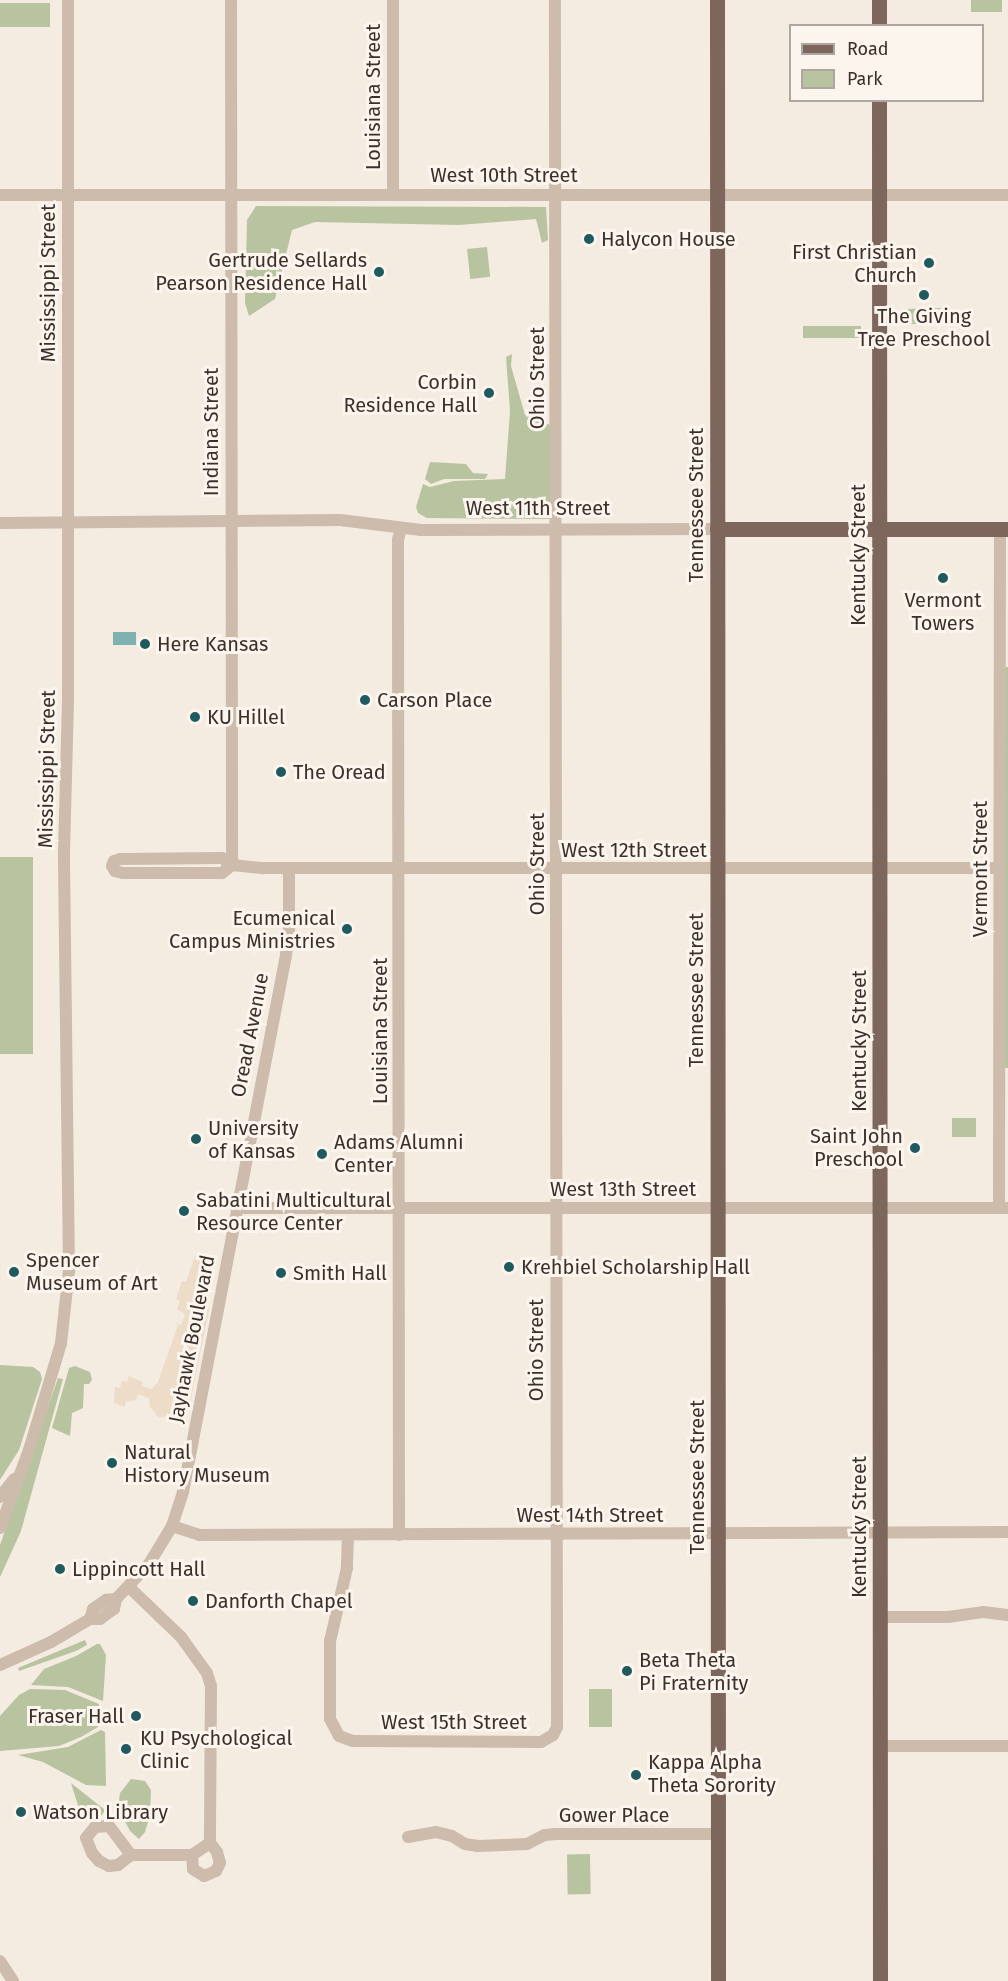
<!DOCTYPE html>
<html>
<head>
<meta charset="utf-8">
<style>
	body { margin:0 }
	#map { position:relative; width:1008px; height:1981px; overflow:hidden; background:#f4ebe1; font-family:"Fira Sans",sans-serif }
	div>[style] { position:absolute }
	.green>* { inset:0; background:#b8c4a0; transform-origin:0 0 }
	.plaza>* { inset:0; background:#ecdcc8 }
	.water>* { inset:0; background:#7fb0b2; transform-origin:0 0 }
	.minor>* { height:12px; margin:-6px; padding:0 6px; transform-origin:6px; border-radius:6px; background:#cdbbac }
	.major>* { height:15px; margin:-7.5px; padding:0 7.5px; transform-origin:7.5px; border-radius:7.5px; background:#7d675c }
	.dots>* { width:16px; height:16px; translate:-50% -50%; box-sizing:border-box; border:3px solid #fbf5ee; border-radius:50% }
	span { translate:-50% -50%; white-space:nowrap; text-align:center; line-height:1.15; -webkit-text-stroke:6px #fbf5ee; paint-order:stroke }
	.street-label { font-size:20px; color:#3b302b }
	.poi-label { font-size:20px; color:#3b302b }
	.left { translate:0 -50%; text-align:left }
	.right { translate:-100% -50%; text-align:right }
	.legend { position:absolute; left:789px; top:24px; width:195px; height:78px; box-sizing:border-box; background:#fbf5ee; border:2px solid #aea6a0; margin:0; padding:8px 10px; list-style:none; font-size:18px; color:#3b302b }
	.legend li { display:flex; align-items:center; gap:12px; height:30px }
	.legend b { width:30px; border:2px solid #aea6a0 }
</style>
</head>
<body>
<div id="map">
	<div class="green">
		<i style="left:971px;top:0;width:31px;height:12px"></i>
		<i style="left:0;top:3px;width:50px;height:24px"></i>
		<i style="clip-path:polygon(256px 206px,546px 207px,548px 240px,542px 243px,536px 219px,459px 225px,315px 222px,292px 230px,275px 299px,249px 316px,245px 303px,247px 220px)"></i>
		<i style="left:487px;top:247px;width:30px;height:20px;rotate:84deg"></i>
		<i style="clip-path:polygon(941px 308px,941px 313px,944px 313px,944px 324px,908px 324px,908px 309px)"></i>
		<i style="left:803px;top:326px;width:58px;height:12px"></i>
		<i style="clip-path:polygon(512px 354px,511px 366px,525px 415px,550px 425px,550px 519px,427px 518px,418px 513px,416px 507px,423px 484px,430px 487px,454px 481px,505px 479px,510px 411px,506px 357px)"></i>
		<i style="clip-path:polygon(430px 462px,466px 464px,473px 473px,488px 474px,485px 479px,444px 479px,431px 484px,425px 479px)"></i>
		<i style="left:1008px;top:667px;width:401px;height:9px;rotate:90deg"></i>
		<i style="left:0;top:857px;width:33px;height:197px"></i>
		<i style="left:952px;top:1118px;width:24px;height:19px"></i>
		<i style="clip-path:polygon(0 1365px,33px 1367px,40px 1372px,42px 1379px,19px 1450px,0 1480px)"></i>
		<i style="clip-path:polygon(75px 1366px,90px 1372px,92px 1380px,89px 1384px,84px 1384px,83px 1408px,72px 1413px,70px 1436px,52px 1428px,69px 1368px)"></i>
		<i style="clip-path:polygon(58px 1378px,63px 1379px,21px 1531px,0 1577px,0 1545px)"></i>
		<i style="clip-path:polygon(85px 1640px,87px 1645px,76px 1651px,19px 1671px,18px 1668px)"></i>
		<i style="clip-path:polygon(97px 1644px,100px 1644px,106px 1655px,103px 1701px,68px 1687px,31px 1685px,44px 1669px,76px 1656px)"></i>
		<i style="left:589px;top:1689px;width:23px;height:38px"></i>
		<i style="clip-path:polygon(65px 1690px,99px 1704px,98px 1727px,81px 1737px,59px 1746px,0 1751px,0 1716px,19px 1695px,30px 1689px)"></i>
		<i style="clip-path:polygon(101px 1730px,105px 1732px,106px 1786px,86px 1785px,43px 1762px,18px 1755px,68px 1747px)"></i>
		<i style="clip-path:polygon(131px 1779px,145px 1781px,151px 1790px,150px 1815px,145px 1832px,139px 1839px,130px 1831px,118px 1808px,120px 1793px)"></i>
		<i style="clip-path:polygon(71px 1783px,105px 1810px,102px 1815px,86px 1821px,82px 1818px)"></i>
		<i style="left:590px;top:1854px;width:40px;height:23px;rotate:89deg"></i>
	</div>
	<div class="plaza">
		<i style="clip-path:polygon(195px 1256px,213px 1262px,206px 1302px,209px 1310px,189px 1408px,178px 1407px,174px 1414px,159px 1418px,150px 1407px,149px 1398px,138px 1394px,136px 1400px,125px 1402px,125px 1407px,114px 1403px,115px 1387px,120px 1388px,122px 1381px,127px 1382px,129px 1376px,143px 1382px,142px 1386px,152px 1389px,158px 1382px,178px 1325px,176px 1323px,181px 1325px,185px 1314px,177px 1309px,180px 1301px,176px 1299px,182px 1281px,186px 1282px)"></i>
	</div>
	<div class="water">
		<i style="left:113px;top:632px;width:23px;height:13px"></i>
	</div>
	<div class="minor">
		<i style="left:231px;top:0;width:865px;rotate:89.93deg"></i>
		<i style="left:393px;top:0;width:195px;rotate:90deg"></i>
		<i style="left:0;top:195px;width:1008px"></i>
		<i style="left:0;top:523px;width:340px;rotate:-0.5deg"></i>
		<i style="left:340px;top:520px;width:82px;rotate:7deg"></i>
		<i style="left:421px;top:530px;width:296px;rotate:-0.2deg"></i>
		<i style="left:232px;top:865px;width:13px;rotate:141deg"></i>
		<i style="left:222px;top:873px;width:99px;rotate:180deg"></i>
		<i style="left:123px;top:873px;width:8px;rotate:-166deg"></i>
		<i style="left:115px;top:871px;width:6px;rotate:-121deg"></i>
		<i style="left:112px;top:866px;width:5px;rotate:-68deg"></i>
		<i style="left:114px;top:861px;width:6px;rotate:-18deg"></i>
		<i style="left:120px;top:859px;width:102px;rotate:-0.6deg"></i>
		<i style="left:222px;top:858px;width:12px;rotate:35deg"></i>
		<i style="left:232px;top:865px;width:31px;rotate:6deg"></i>
		<i style="left:263px;top:868px;width:736px"></i>
		<i style="left:237px;top:1208px;width:771px"></i>
		<i style="left:999px;top:1208px;width:679px;rotate:-89.92deg"></i>
		<i style="left:0;top:1497px;width:23px;rotate:-52deg"></i>
		<i style="left:172px;top:1526px;width:28px;rotate:18deg"></i>
		<i style="left:199px;top:1535px;width:809px;rotate:-0.21deg"></i>
		<i style="left:0;top:1528px;width:83px;rotate:-69.6deg"></i>
		<i style="left:29px;top:1450px;width:112px;rotate:-73.3deg"></i>
		<i style="left:61px;top:1343px;width:73px;rotate:-83.7deg"></i>
		<i style="left:69px;top:1270px;width:417px;rotate:-90.7deg"></i>
		<i style="left:64px;top:853px;width:153px;rotate:-88.5deg"></i>
		<i style="left:68px;top:700px;width:700px;rotate:-90deg"></i>
		<i style="left:348px;top:1535px;width:33px;rotate:92deg"></i>
		<i style="left:347px;top:1568px;width:75px;rotate:103.1deg"></i>
		<i style="left:330px;top:1641px;width:78px;rotate:90deg"></i>
		<i style="left:330px;top:1719px;width:19px;rotate:62deg"></i>
		<i style="left:339px;top:1736px;width:15px;rotate:20deg"></i>
		<i style="left:353px;top:1741px;width:188px;rotate:0.3deg"></i>
		<i style="left:541px;top:1742px;width:14px;rotate:-30deg"></i>
		<i style="left:553px;top:1735px;width:9px;rotate:-63deg"></i>
		<i style="left:557px;top:1727px;width:1727px;rotate:-90.07deg"></i>
		<i style="left:399px;top:1535px;width:995px;rotate:-90.06deg"></i>
		<i style="left:398px;top:540px;width:12px;rotate:-76deg"></i>
		<i style="left:129px;top:1587px;width:72px;rotate:43.9deg"></i>
		<i style="left:181px;top:1637px;width:44px;rotate:54.2deg"></i>
		<i style="left:207px;top:1673px;width:14px;rotate:73deg"></i>
		<i style="left:211px;top:1686px;width:157px;rotate:90.4deg"></i>
		<i style="left:880px;top:1617px;width:68px"></i>
		<i style="left:948px;top:1617px;width:35px;rotate:-8deg"></i>
		<i style="left:983px;top:1612px;width:25px;rotate:7deg"></i>
		<i style="left:90px;top:1619px;width:10px"></i>
		<i style="left:100px;top:1619px;width:17px;rotate:-36deg"></i>
		<i style="left:114px;top:1609px;width:10px;rotate:-79deg"></i>
		<i style="left:116px;top:1599px;width:48px;rotate:-46.7deg"></i>
		<i style="left:149px;top:1564px;width:44px;rotate:-58.8deg"></i>
		<i style="left:172px;top:1526px;width:36px;rotate:-72deg"></i>
		<i style="left:183px;top:1492px;width:547px;rotate:-79.14deg"></i>
		<i style="left:286px;top:955px;width:23px;rotate:-83deg"></i>
		<i style="left:289px;top:932px;width:64px;rotate:-90deg"></i>
		<i style="left:0;top:1665px;width:56px;rotate:-24.3deg"></i>
		<i style="left:51px;top:1642px;width:45px;rotate:-30.5deg"></i>
		<i style="left:90px;top:1619px;width:10px;rotate:-73deg"></i>
		<i style="left:93px;top:1609px;width:16px;rotate:-35deg"></i>
		<i style="left:106px;top:1600px;width:10px;rotate:-6deg"></i>
		<i style="left:880px;top:1746px;width:128px"></i>
		<i style="left:408px;top:1837px;width:28px;rotate:-10deg"></i>
		<i style="left:436px;top:1832px;width:16px;rotate:14deg"></i>
		<i style="left:452px;top:1836px;width:15px;rotate:32deg"></i>
		<i style="left:465px;top:1844px;width:13px;rotate:9deg"></i>
		<i style="left:478px;top:1846px;width:49px;rotate:-2.3deg"></i>
		<i style="left:527px;top:1844px;width:20px;rotate:-27deg"></i>
		<i style="left:545px;top:1835px;width:11px;rotate:-5deg"></i>
		<i style="left:556px;top:1834px;width:162px"></i>
		<i style="left:210px;top:1843px;width:11px;rotate:52deg"></i>
		<i style="left:217px;top:1852px;width:11px;rotate:75deg"></i>
		<i style="left:220px;top:1863px;width:9px;rotate:117deg"></i>
		<i style="left:216px;top:1871px;width:13px;rotate:157deg"></i>
		<i style="left:204px;top:1876px;width:13px;rotate:-148deg"></i>
		<i style="left:193px;top:1869px;width:14px;rotate:-94deg"></i>
		<i style="left:192px;top:1855px;width:22px;rotate:-34deg"></i>
		<i style="left:131px;top:1855px;width:36px;rotate:-127deg"></i>
		<i style="left:109px;top:1826px;width:14px;rotate:176deg"></i>
		<i style="left:95px;top:1827px;width:14px;rotate:129deg"></i>
		<i style="left:86px;top:1838px;width:16px;rotate:68deg"></i>
		<i style="left:92px;top:1853px;width:11px;rotate:49deg"></i>
		<i style="left:99px;top:1861px;width:11px;rotate:27deg"></i>
		<i style="left:109px;top:1866px;width:9px;rotate:-6deg"></i>
		<i style="left:118px;top:1865px;width:16px;rotate:-38deg"></i>
		<i style="left:131px;top:1855px;width:61px"></i>
		<i style="left:0;top:1961px;width:24px;rotate:57deg"></i>
	</div>
	<div class="major">
		<i style="left:717px;top:0;width:1981px;rotate:89.97deg"></i>
		<i style="left:879px;top:26px;width:26px;rotate:-90deg"></i>
		<i style="left:879px;top:100px;width:1881px;rotate:89.97deg"></i>
		<i style="left:717px;top:529px;width:291px"></i>
	</div>
	<div class="dots">
		<i style="left:589px;top:239px;background:#1f5a5e"></i>
		<i style="left:929px;top:263px;background:#1f5a5e"></i>
		<i style="left:379px;top:272px;background:#1f5a5e"></i>
		<i style="left:924px;top:295px;background:#1f5a5e"></i>
		<i style="left:489px;top:393px;background:#1f5a5e"></i>
		<i style="left:943px;top:578px;background:#1f5a5e"></i>
		<i style="left:145px;top:644px;background:#1f5a5e"></i>
		<i style="left:365px;top:700px;background:#1f5a5e"></i>
		<i style="left:195px;top:717px;background:#1f5a5e"></i>
		<i style="left:281px;top:772px;background:#1f5a5e"></i>
		<i style="left:347px;top:929px;background:#1f5a5e"></i>
		<i style="left:196px;top:1139px;background:#1f5a5e"></i>
		<i style="left:915px;top:1148px;background:#1f5a5e"></i>
		<i style="left:322px;top:1154px;background:#1f5a5e"></i>
		<i style="left:184px;top:1211px;background:#1f5a5e"></i>
		<i style="left:509px;top:1267px;background:#1f5a5e"></i>
		<i style="left:14px;top:1272px;background:#1f5a5e"></i>
		<i style="left:281px;top:1273px;background:#1f5a5e"></i>
		<i style="left:112px;top:1463px;background:#1f5a5e"></i>
		<i style="left:60px;top:1569px;background:#1f5a5e"></i>
		<i style="left:193px;top:1601px;background:#1f5a5e"></i>
		<i style="left:627px;top:1671px;background:#1f5a5e"></i>
		<i style="left:136px;top:1716px;background:#1f5a5e"></i>
		<i style="left:126px;top:1749px;background:#1f5a5e"></i>
		<i style="left:636px;top:1775px;background:#1f5a5e"></i>
		<i style="left:21px;top:1812px;background:#1f5a5e"></i>
	</div>
	<div class="street-label">
		<span style="left:373px;top:97px;rotate:-90deg">Louisiana Street</span>
		<span style="left:504px;top:175px">West 10th Street</span>
		<span style="left:48px;top:283px;rotate:-90deg">Mississippi Street</span>
		<span style="left:537px;top:378px;rotate:-90deg">Ohio Street</span>
		<span style="left:211px;top:432px;rotate:-90deg">Indiana Street</span>
		<span style="left:696px;top:505px;rotate:-90deg">Tennessee Street</span>
		<span style="left:538px;top:508px">West 11th Street</span>
		<span style="left:858px;top:555px;rotate:-90deg">Kentucky Street</span>
		<span style="left:47px;top:769px;rotate:-89deg">Mississippi Street</span>
		<span style="left:634px;top:850px">West 12th Street</span>
		<span style="left:537px;top:864px;rotate:-90deg">Ohio Street</span>
		<span style="left:980px;top:869px;rotate:-90deg">Vermont Street</span>
		<span style="left:696px;top:990px;rotate:-90deg">Tennessee Street</span>
		<span style="left:380px;top:1031px;rotate:-90deg">Louisiana Street</span>
		<span style="left:250px;top:1035px;rotate:-79deg">Oread Avenue</span>
		<span style="left:859px;top:1041px;rotate:-90deg">Kentucky Street</span>
		<span style="left:623px;top:1189px">West 13th Street</span>
		<span style="left:192px;top:1339px;rotate:-79deg">Jayhawk Boulevard</span>
		<span style="left:536px;top:1350px;rotate:-90deg">Ohio Street</span>
		<span style="left:697px;top:1477px;rotate:-90deg">Tennessee Street</span>
		<span style="left:590px;top:1515px">West 14th Street</span>
		<span style="left:859px;top:1527px;rotate:-90deg">Kentucky Street</span>
		<span style="left:454px;top:1722px">West 15th Street</span>
		<span style="left:614px;top:1815px">Gower Place</span>
	</div>
	<div class="poi-label">
		<span class="left" style="left:601px;top:239px">Halycon House</span>
		<span class="right" style="left:917px;top:264px">First Christian<br>Church</span>
		<span class="right" style="left:367px;top:272px">Gertrude Sellards<br>Pearson Residence Hall</span>
		<span style="left:924px;top:328px">The Giving<br>Tree Preschool</span>
		<span class="right" style="left:477px;top:394px">Corbin<br>Residence Hall</span>
		<span style="left:943px;top:612px">Vermont<br>Towers</span>
		<span class="left" style="left:157px;top:644px">Here Kansas</span>
		<span class="left" style="left:377px;top:700px">Carson Place</span>
		<span class="left" style="left:207px;top:717px">KU Hillel</span>
		<span class="left" style="left:293px;top:772px">The Oread</span>
		<span class="right" style="left:335px;top:930px">Ecumenical<br>Campus Ministries</span>
		<span class="left" style="left:208px;top:1140px">University<br>of Kansas</span>
		<span class="right" style="left:903px;top:1148px">Saint John<br>Preschool</span>
		<span class="left" style="left:334px;top:1154px">Adams Alumni<br>Center</span>
		<span class="left" style="left:196px;top:1212px">Sabatini Multicultural<br>Resource Center</span>
		<span class="left" style="left:26px;top:1272px">Spencer<br>Museum of Art</span>
		<span class="left" style="left:521px;top:1267px">Krehbiel Scholarship Hall</span>
		<span class="left" style="left:293px;top:1273px">Smith Hall</span>
		<span class="left" style="left:124px;top:1464px">Natural<br>History Museum</span>
		<span class="left" style="left:72px;top:1569px">Lippincott Hall</span>
		<span class="left" style="left:205px;top:1601px">Danforth Chapel</span>
		<span class="left" style="left:639px;top:1672px">Beta Theta<br>Pi Fraternity</span>
		<span class="right" style="left:124px;top:1716px">Fraser Hall</span>
		<span class="left" style="left:140px;top:1750px">KU Psychological<br>Clinic</span>
		<span class="left" style="left:648px;top:1774px">Kappa Alpha<br>Theta Sorority</span>
		<span class="left" style="left:33px;top:1812px">Watson Library</span>
	</div>
	<ul class="legend">
	<li><b style="height:8px;background:#7d675c"></b>Road</li>
	<li><b style="height:16px;background:#b8c4a0"></b>Park</li>
	</ul>
</div>
</body>
</html>
